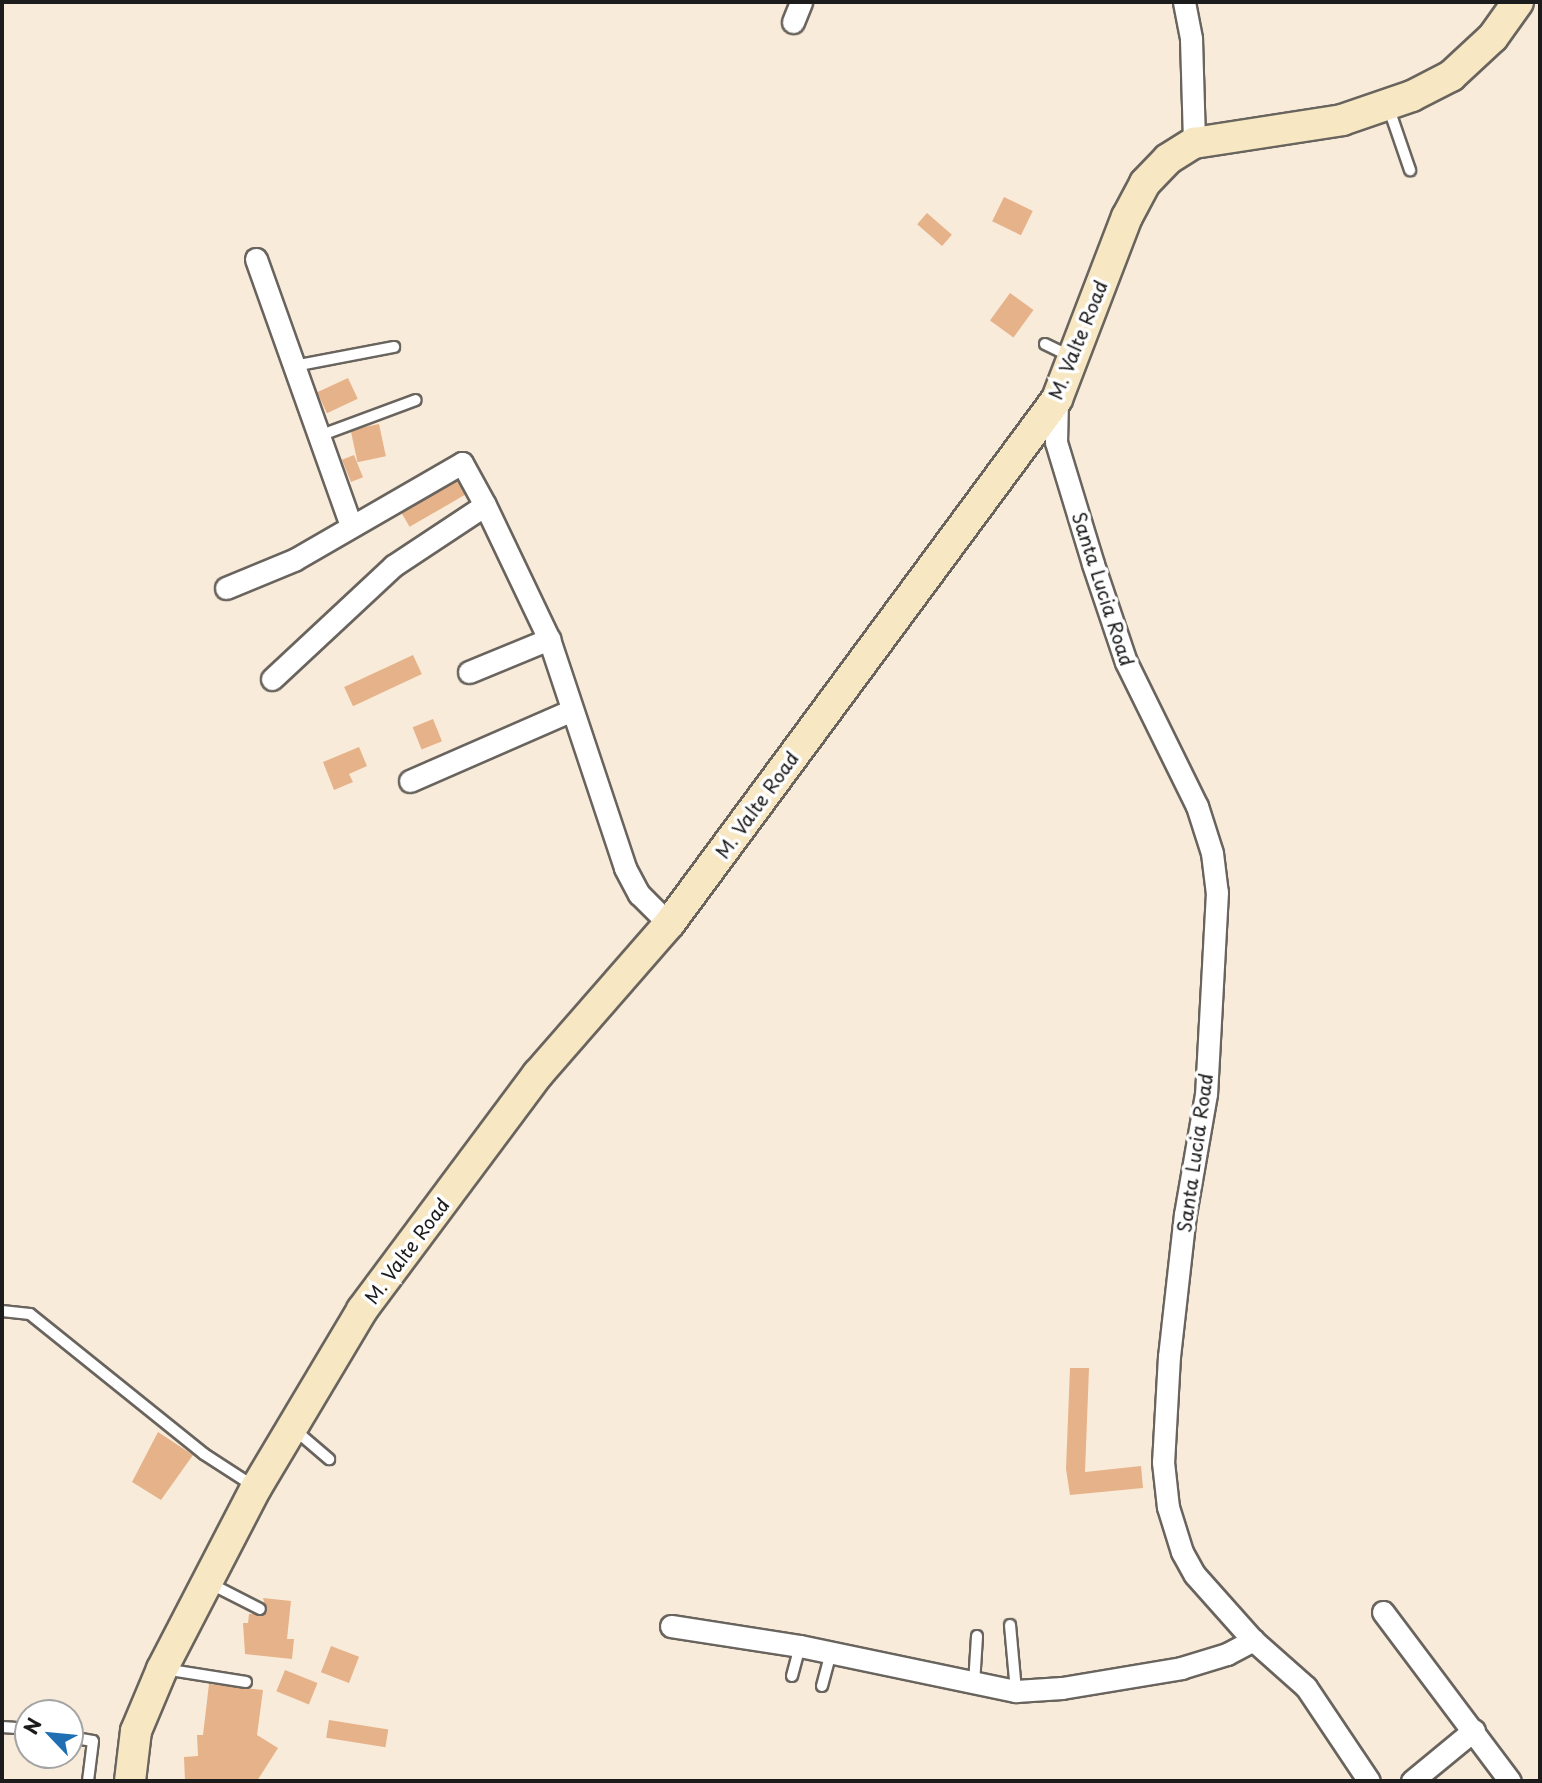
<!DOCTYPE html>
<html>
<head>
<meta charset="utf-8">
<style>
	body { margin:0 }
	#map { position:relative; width:1542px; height:1783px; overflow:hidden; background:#f9ebda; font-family:"Playpen Sans",sans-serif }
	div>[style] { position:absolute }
	.building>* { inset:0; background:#e6b289; transform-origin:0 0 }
	.roads { filter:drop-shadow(2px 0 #69645e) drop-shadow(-2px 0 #69645e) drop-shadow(0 2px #69645e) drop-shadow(0 -2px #69645e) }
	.service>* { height:10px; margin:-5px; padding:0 5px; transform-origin:5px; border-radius:5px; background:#fff }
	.minor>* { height:21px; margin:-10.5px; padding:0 10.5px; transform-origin:10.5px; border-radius:10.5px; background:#fff }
	.secondary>* { height:30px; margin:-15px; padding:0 15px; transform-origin:15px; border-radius:15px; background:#f7e8c3 }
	span { translate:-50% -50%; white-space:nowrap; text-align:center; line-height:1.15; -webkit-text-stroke:7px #fff; paint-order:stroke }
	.street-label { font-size:19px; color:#1c1c1c }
	.frame { position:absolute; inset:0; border:4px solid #1c1c1c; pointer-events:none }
	.north { position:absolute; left:14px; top:1699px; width:70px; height:70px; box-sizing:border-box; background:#fff; border:2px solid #a4a4a4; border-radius:50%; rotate:296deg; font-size:19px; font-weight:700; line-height:28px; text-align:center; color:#1c1c1c }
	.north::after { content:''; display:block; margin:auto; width:24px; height:32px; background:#1f6fb2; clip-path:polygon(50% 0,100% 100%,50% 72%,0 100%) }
</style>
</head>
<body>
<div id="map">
	<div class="building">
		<i style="left:1004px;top:197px;width:32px;height:27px;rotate:26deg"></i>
		<i style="left:927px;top:213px;width:33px;height:15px;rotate:41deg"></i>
		<i style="left:1010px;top:293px;width:29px;height:34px;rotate:36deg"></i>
		<i style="left:348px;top:378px;width:23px;height:34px;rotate:65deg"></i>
		<i style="left:379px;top:424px;width:33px;height:29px;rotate:78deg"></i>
		<i style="left:354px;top:455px;width:24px;height:13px;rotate:68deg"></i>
		<i style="left:457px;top:481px;width:16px;height:64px;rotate:60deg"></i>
		<i style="left:413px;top:655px;width:21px;height:76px;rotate:65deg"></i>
		<i style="left:433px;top:719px;width:24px;height:22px;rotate:68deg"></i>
		<i style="clip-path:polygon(359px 747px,367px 766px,349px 774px,353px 782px,334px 790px,323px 762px)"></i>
		<i style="clip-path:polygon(1070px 1368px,1089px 1368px,1085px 1472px,1141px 1466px,1143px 1488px,1070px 1495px,1066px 1469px)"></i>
		<i style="clip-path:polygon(158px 1432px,193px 1455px,161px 1500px,132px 1482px)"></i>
		<i style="clip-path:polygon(263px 1598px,291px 1601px,287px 1639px,294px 1639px,292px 1659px,245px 1654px,243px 1623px,248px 1623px,249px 1614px,267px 1613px)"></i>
		<i style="left:331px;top:1646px;width:30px;height:28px;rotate:21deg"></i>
		<i style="left:285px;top:1670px;width:35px;height:23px;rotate:22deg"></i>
		<i style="clip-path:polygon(209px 1684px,263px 1690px,257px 1735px,278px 1748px,257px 1781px,185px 1781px,184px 1757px,198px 1756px,197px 1735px,203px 1735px)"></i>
		<i style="left:329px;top:1720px;width:60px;height:18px;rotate:9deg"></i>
	</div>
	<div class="roads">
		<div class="service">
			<i style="left:1388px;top:106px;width:68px;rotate:71deg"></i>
			<i style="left:1045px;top:344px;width:28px;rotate:26deg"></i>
			<i style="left:294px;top:366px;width:102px;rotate:-10.8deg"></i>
			<i style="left:319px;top:436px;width:103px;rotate:-20.4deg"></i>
			<i style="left:2px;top:1311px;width:28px;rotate:6deg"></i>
			<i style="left:30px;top:1314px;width:223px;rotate:38.8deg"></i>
			<i style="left:204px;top:1454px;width:61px;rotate:32.9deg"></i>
			<i style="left:295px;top:1430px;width:45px;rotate:40.5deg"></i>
			<i style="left:209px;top:1583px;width:57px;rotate:27deg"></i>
			<i style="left:1010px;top:1625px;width:66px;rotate:84.8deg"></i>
			<i style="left:164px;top:1669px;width:83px;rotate:9deg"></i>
			<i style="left:792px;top:1676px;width:31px;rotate:-75deg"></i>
			<i style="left:974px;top:1684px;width:48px;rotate:-86.4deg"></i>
			<i style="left:822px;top:1686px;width:34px;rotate:-75deg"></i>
			<i style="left:2px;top:1727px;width:26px;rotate:4deg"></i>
			<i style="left:70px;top:1737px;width:23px;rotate:10deg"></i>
			<i style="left:93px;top:1741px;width:40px;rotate:97.1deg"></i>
		</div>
		<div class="minor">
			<i style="left:1184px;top:2px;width:38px;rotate:79deg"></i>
			<i style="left:1191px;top:39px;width:104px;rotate:88.3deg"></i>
			<i style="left:793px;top:22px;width:22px;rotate:-68deg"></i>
			<i style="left:256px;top:259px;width:283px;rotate:70.4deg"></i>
			<i style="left:1057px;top:399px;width:43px;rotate:91.3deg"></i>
			<i style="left:1056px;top:442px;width:127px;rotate:73.1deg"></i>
			<i style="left:1093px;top:564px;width:103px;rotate:71.4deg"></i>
			<i style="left:1126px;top:662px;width:161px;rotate:63.8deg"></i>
			<i style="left:1197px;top:806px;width:49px;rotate:72.3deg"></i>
			<i style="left:1212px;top:853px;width:39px;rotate:83deg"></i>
			<i style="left:1217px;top:892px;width:202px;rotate:93.1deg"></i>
			<i style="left:1206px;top:1094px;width:122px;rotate:99.9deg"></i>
			<i style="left:1185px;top:1214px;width:143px;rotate:96.4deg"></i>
			<i style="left:1169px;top:1356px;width:106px;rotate:93.2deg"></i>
			<i style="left:1163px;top:1462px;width:45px;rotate:83.7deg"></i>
			<i style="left:1168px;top:1507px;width:47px;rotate:72.7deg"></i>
			<i style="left:1182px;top:1552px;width:26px;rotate:61deg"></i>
			<i style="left:1195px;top:1575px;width:87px;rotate:48.3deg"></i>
			<i style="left:1253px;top:1640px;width:71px;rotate:41.6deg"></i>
			<i style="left:1306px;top:1687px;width:113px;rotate:56.2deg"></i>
			<i style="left:226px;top:588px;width:74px;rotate:-22.4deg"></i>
			<i style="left:294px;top:560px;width:194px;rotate:-30deg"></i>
			<i style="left:462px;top:463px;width:48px;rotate:61.3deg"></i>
			<i style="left:469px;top:672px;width:87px;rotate:-22.4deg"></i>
			<i style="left:272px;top:679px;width:166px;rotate:-43deg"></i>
			<i style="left:393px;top:566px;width:110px;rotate:-33.5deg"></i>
			<i style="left:485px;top:505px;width:148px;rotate:64.5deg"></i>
			<i style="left:549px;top:639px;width:241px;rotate:71.6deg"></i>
			<i style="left:625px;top:868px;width:30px;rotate:62deg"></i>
			<i style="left:639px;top:894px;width:42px;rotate:45deg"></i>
			<i style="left:410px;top:781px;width:175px;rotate:-23.6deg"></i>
			<i style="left:1383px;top:1612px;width:211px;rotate:53.1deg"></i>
			<i style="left:671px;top:1626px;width:131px;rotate:8.8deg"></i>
			<i style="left:800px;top:1646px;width:221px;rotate:11.8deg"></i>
			<i style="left:1016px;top:1691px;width:46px;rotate:-3.7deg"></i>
			<i style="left:1062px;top:1688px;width:121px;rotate:-9.5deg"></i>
			<i style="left:1181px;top:1668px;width:48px;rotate:-16.9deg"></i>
			<i style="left:1227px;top:1654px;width:30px;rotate:-28deg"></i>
			<i style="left:1412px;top:1781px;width:80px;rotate:-39.4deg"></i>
		</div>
		<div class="secondary">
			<i style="left:130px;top:1781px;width:50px;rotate:-83.2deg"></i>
			<i style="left:136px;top:1731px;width:67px;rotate:-67.2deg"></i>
			<i style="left:162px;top:1669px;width:204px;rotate:-62.6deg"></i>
			<i style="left:256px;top:1488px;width:207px;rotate:-59.2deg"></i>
			<i style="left:362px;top:1310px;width:294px;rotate:-53.3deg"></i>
			<i style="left:538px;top:1074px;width:199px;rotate:-48.9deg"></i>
			<i style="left:669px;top:924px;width:653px;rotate:-53.53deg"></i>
			<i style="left:1057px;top:399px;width:195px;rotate:-69deg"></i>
			<i style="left:1127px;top:217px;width:38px;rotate:-62deg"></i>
			<i style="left:1145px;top:183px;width:33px;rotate:-46deg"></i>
			<i style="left:1168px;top:159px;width:31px;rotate:-32deg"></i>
			<i style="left:1194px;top:143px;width:150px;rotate:-8.8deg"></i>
			<i style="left:1342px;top:120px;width:74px;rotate:-18.9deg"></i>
			<i style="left:1412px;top:96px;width:44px;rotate:-27.1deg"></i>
			<i style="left:1451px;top:76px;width:57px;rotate:-42.9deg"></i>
			<i style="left:1493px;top:37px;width:43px;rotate:-54.5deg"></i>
		</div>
	</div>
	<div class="street-label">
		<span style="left:1078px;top:340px;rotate:-68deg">M. Valte Road</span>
		<span style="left:1103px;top:589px;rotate:72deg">Santa Lucia Road</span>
		<span style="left:757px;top:805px;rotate:-54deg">M. Valte Road</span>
		<span style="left:1195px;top:1153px;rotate:-82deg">Santa Lucia Road</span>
		<span style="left:407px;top:1251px;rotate:-53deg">M. Valte Road</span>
	</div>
	<div class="frame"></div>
	<div class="north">N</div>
</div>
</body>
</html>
